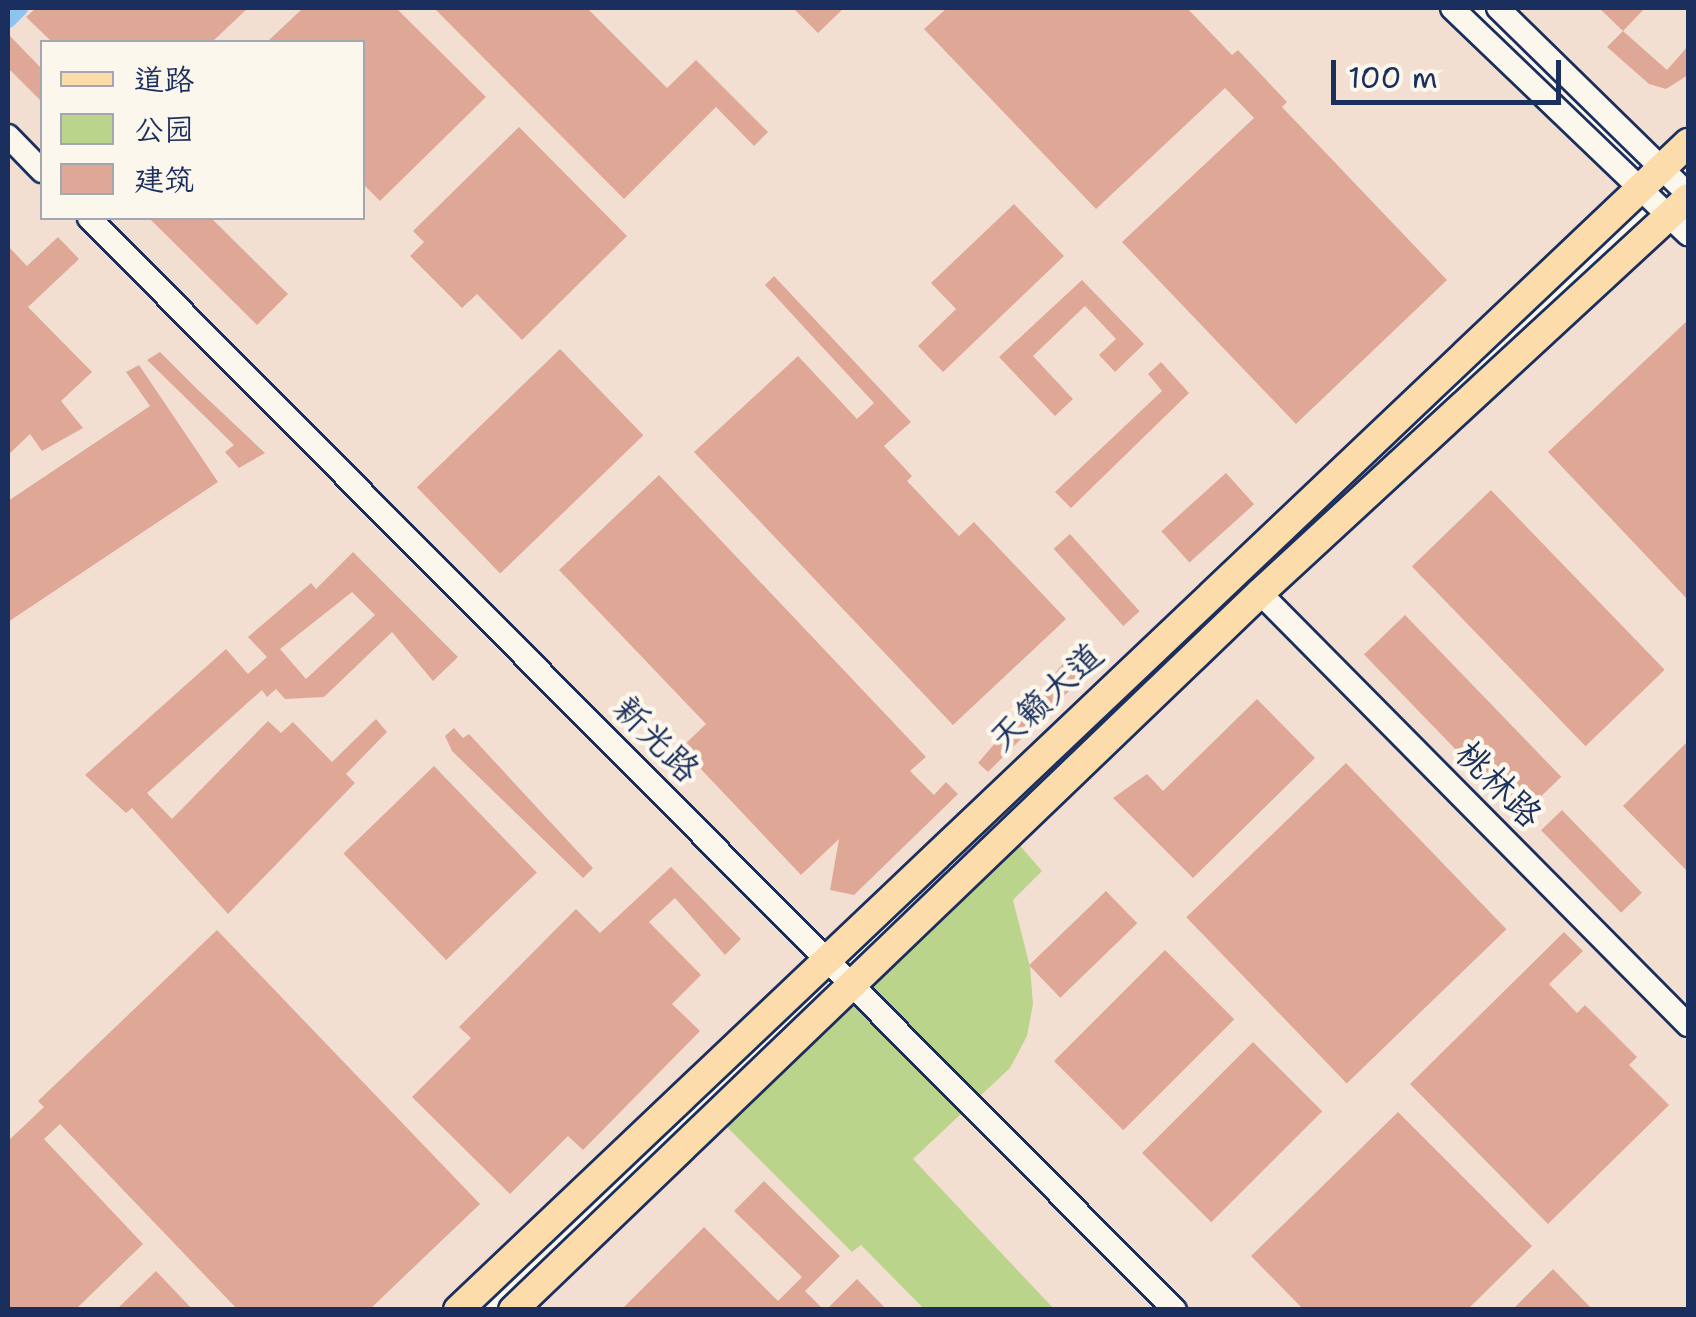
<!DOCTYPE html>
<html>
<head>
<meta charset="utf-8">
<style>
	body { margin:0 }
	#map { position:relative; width:1696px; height:1317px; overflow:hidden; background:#fbf7ec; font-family:"Shantell Sans","LXGW WenKai TC",sans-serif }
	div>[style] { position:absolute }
	.built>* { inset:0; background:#f3dfd2 }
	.green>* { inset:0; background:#bbd48b }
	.canal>* { height:15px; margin:-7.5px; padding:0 7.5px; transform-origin:7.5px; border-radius:7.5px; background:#8fc2ec }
	.building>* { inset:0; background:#dfa896; transform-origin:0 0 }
	.roads { filter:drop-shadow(2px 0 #1b2f5e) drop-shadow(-2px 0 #1b2f5e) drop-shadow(0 2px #1b2f5e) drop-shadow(0 -2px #1b2f5e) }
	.minor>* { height:22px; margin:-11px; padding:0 11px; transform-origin:11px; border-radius:11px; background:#fbf7ec }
	.major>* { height:28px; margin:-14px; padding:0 14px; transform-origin:14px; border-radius:14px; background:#fddcac }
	span { translate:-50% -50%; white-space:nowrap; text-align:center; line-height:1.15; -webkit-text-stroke:9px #fbf7ec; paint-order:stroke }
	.street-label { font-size:35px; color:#1b2f5e }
	.frame { position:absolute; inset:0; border:10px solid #1b2f5e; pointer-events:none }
	.legend { position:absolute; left:40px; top:40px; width:325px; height:180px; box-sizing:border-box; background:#fbf7ec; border:2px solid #a1a7b3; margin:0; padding:12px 18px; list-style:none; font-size:30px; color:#1b2f5e }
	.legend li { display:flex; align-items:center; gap:20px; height:50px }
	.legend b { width:50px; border:2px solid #a1a7b3 }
	.scale { position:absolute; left:1331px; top:60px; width:230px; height:45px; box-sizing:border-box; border:5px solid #1b2f5e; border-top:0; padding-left:12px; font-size:30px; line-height:35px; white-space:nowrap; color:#1b2f5e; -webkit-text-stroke:8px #fbf7ec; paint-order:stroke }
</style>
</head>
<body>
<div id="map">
	<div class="built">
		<i style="clip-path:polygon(evenodd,8px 8px,1456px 8px,1642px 186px,458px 1309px,8px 1310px,8px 8px,42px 42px,362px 42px,362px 218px,42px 218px,42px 42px)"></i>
		<i style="clip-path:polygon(1498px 8px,1688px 8px,1688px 143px,1663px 167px)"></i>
		<i style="clip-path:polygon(1670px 215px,1688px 234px,1688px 1309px,513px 1310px)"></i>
	</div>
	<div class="green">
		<i style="clip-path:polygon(1009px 833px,1042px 871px,1013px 900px,1030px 967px,1033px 1004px,1027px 1036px,1010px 1068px,913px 1159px,1054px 1309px,924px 1309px,861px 1245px,852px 1252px,715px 1115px)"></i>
	</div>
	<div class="canal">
		<i style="left:8px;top:20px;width:17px;rotate:-45deg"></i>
	</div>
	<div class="building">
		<i style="clip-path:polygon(36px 8px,248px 8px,212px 42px,52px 42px,26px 17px)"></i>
		<i style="clip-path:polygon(303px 8px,396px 8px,486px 97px,380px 201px,362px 183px,362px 42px,267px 42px)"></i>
		<i style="clip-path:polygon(434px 8px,587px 8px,667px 88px,696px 60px,768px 132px,754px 146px,716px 107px,624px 199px)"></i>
		<i style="clip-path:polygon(793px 8px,844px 8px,818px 33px)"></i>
		<i style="clip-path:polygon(947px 8px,1187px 8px,1232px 55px,1238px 50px,1287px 102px,1282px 107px,1447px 280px,1296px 424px,1122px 242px,1254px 118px,1225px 88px,1096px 209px,924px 29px)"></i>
		<i style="clip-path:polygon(1599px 8px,1645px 8px,1623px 31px)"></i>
		<i style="clip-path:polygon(1623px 31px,1667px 70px,1688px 46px,1688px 75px,1666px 89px,1649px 84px,1607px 47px)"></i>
		<i style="clip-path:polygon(8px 34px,42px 69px,42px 102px,8px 68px)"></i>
		<i style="clip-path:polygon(519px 127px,627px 236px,522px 340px,477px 294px,462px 308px,410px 256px,424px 242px,413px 231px)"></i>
		<i style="clip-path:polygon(1014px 204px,1064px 256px,943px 372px,918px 346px,956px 309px,931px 283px)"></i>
		<i style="clip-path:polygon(149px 218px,211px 218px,288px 294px,257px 325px)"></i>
		<i style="clip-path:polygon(58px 237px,79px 259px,28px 307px,92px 372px,61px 401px,83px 428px,42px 451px,30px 434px,8px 455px,8px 246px,27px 266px)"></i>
		<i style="clip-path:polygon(774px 276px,911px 422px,884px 446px,912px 476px,907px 481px,959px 536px,974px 522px,1066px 619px,953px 725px,694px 452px,798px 356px,857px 419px,874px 403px,765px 285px)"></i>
		<i style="clip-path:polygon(1082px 280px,1144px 344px,1115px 372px,1099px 355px,1116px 339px,1085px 306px,1033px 356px,1073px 399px,1055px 416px,999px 357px)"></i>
		<i style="clip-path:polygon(1688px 320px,1688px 600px,1548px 452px)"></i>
		<i style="left:560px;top:349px;width:120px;height:199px;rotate:46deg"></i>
		<i style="clip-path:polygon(160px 352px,196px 388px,265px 453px,239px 468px,225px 452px,234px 445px,147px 360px)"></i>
		<i style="clip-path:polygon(1161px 362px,1189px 393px,1071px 508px,1055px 492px,1162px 391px,1148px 374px)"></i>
		<i style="clip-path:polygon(139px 365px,218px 482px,8px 622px,8px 501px,150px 406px,126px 372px)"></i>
		<i style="left:1226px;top:473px;width:42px;height:87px;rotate:48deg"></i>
		<i style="clip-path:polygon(659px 475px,926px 757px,910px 771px,934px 795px,946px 782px,958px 794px,854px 895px,830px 890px,839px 839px,801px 875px,681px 748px,706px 724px,559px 570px)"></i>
		<i style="left:1491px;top:490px;width:250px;height:110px;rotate:46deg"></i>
		<i style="left:1070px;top:534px;width:104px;height:22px;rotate:48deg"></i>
		<i style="clip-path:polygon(evenodd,353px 552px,458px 657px,433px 681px,392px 632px,324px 697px,285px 699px,276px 689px,267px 697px,262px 690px,147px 793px,172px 819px,268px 721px,281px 733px,293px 722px,332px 762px,376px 719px,387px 732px,346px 774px,355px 783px,228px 914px,132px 808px,126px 813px,85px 775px,226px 649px,248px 674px,267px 657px,248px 637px,311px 583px,316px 589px,353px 552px,352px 592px,375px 615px,306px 679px,280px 649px,352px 592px)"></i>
		<i style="left:1405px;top:615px;width:225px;height:57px;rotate:46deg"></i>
		<i style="clip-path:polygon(1068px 658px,1085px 675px,988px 772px,978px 763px)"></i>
		<i style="clip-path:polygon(1257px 699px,1315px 758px,1193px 878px,1113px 798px,1147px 774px,1163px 791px)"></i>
		<i style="clip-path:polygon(454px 728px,463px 738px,469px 734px,593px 868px,583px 878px,452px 751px,445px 736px)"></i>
		<i style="clip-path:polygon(1688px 741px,1688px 872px,1623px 806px)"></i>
		<i style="left:1346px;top:763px;width:231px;height:222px;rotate:46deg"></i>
		<i style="left:434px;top:766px;width:148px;height:126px;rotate:46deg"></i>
		<i style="left:1562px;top:810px;width:115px;height:29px;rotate:46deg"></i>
		<i style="clip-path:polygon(671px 867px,741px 939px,725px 955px,675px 898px,649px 922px,701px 975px,672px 1004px,700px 1031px,583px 1150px,568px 1136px,510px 1194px,412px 1097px,471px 1038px,459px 1027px,576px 909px,600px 933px)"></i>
		<i style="left:1106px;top:891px;width:45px;height:107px;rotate:46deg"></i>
		<i style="clip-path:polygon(217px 930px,480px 1204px,369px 1310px,238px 1310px,60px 1124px,44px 1139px,143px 1244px,75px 1310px,8px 1310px,8px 1141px,44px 1107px,38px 1101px)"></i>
		<i style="clip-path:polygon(1564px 932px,1583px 951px,1549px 984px,1577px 1013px,1585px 1005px,1637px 1057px,1629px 1065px,1669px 1105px,1548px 1224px,1410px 1084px)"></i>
		<i style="left:1165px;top:950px;width:98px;height:157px;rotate:45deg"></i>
		<i style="left:1253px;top:1042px;width:98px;height:157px;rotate:45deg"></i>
		<i style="clip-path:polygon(1398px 1112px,1532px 1246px,1467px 1310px,1304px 1310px,1251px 1256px)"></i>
		<i style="clip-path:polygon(764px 1181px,840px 1256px,805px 1291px,824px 1310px,621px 1310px,704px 1227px,778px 1301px,802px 1277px,734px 1211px)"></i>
		<i style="clip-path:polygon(1553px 1269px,1593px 1310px,1512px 1310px)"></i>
		<i style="clip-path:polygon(156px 1271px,193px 1310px,116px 1310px)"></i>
		<i style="clip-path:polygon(857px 1279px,887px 1310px,826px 1310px)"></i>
	</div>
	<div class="roads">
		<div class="minor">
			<i style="left:1452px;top:8px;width:327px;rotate:43.8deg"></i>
			<i style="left:1498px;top:8px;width:266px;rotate:44.4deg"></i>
			<i style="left:8px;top:136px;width:49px;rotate:45.8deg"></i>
			<i style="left:89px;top:218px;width:1540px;rotate:45.16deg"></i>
			<i style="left:1260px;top:593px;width:608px;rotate:45.27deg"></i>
		</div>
		<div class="major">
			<i style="left:458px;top:1310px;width:1696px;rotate:-43.49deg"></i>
			<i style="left:513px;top:1310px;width:1035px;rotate:-43.83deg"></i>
			<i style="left:1260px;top:593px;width:582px;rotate:-42.7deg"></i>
		</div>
	</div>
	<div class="street-label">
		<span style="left:1046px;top:697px;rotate:-43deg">天籁大道</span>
		<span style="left:657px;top:739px;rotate:45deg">新光路</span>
		<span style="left:1499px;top:784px;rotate:45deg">桃林路</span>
	</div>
	<div class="frame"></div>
	<ul class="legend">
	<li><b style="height:12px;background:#fddcac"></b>道路</li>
	<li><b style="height:28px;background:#bbd48b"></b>公园</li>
	<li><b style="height:28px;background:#dfa896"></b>建筑</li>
	</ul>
	<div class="scale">100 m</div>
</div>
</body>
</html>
